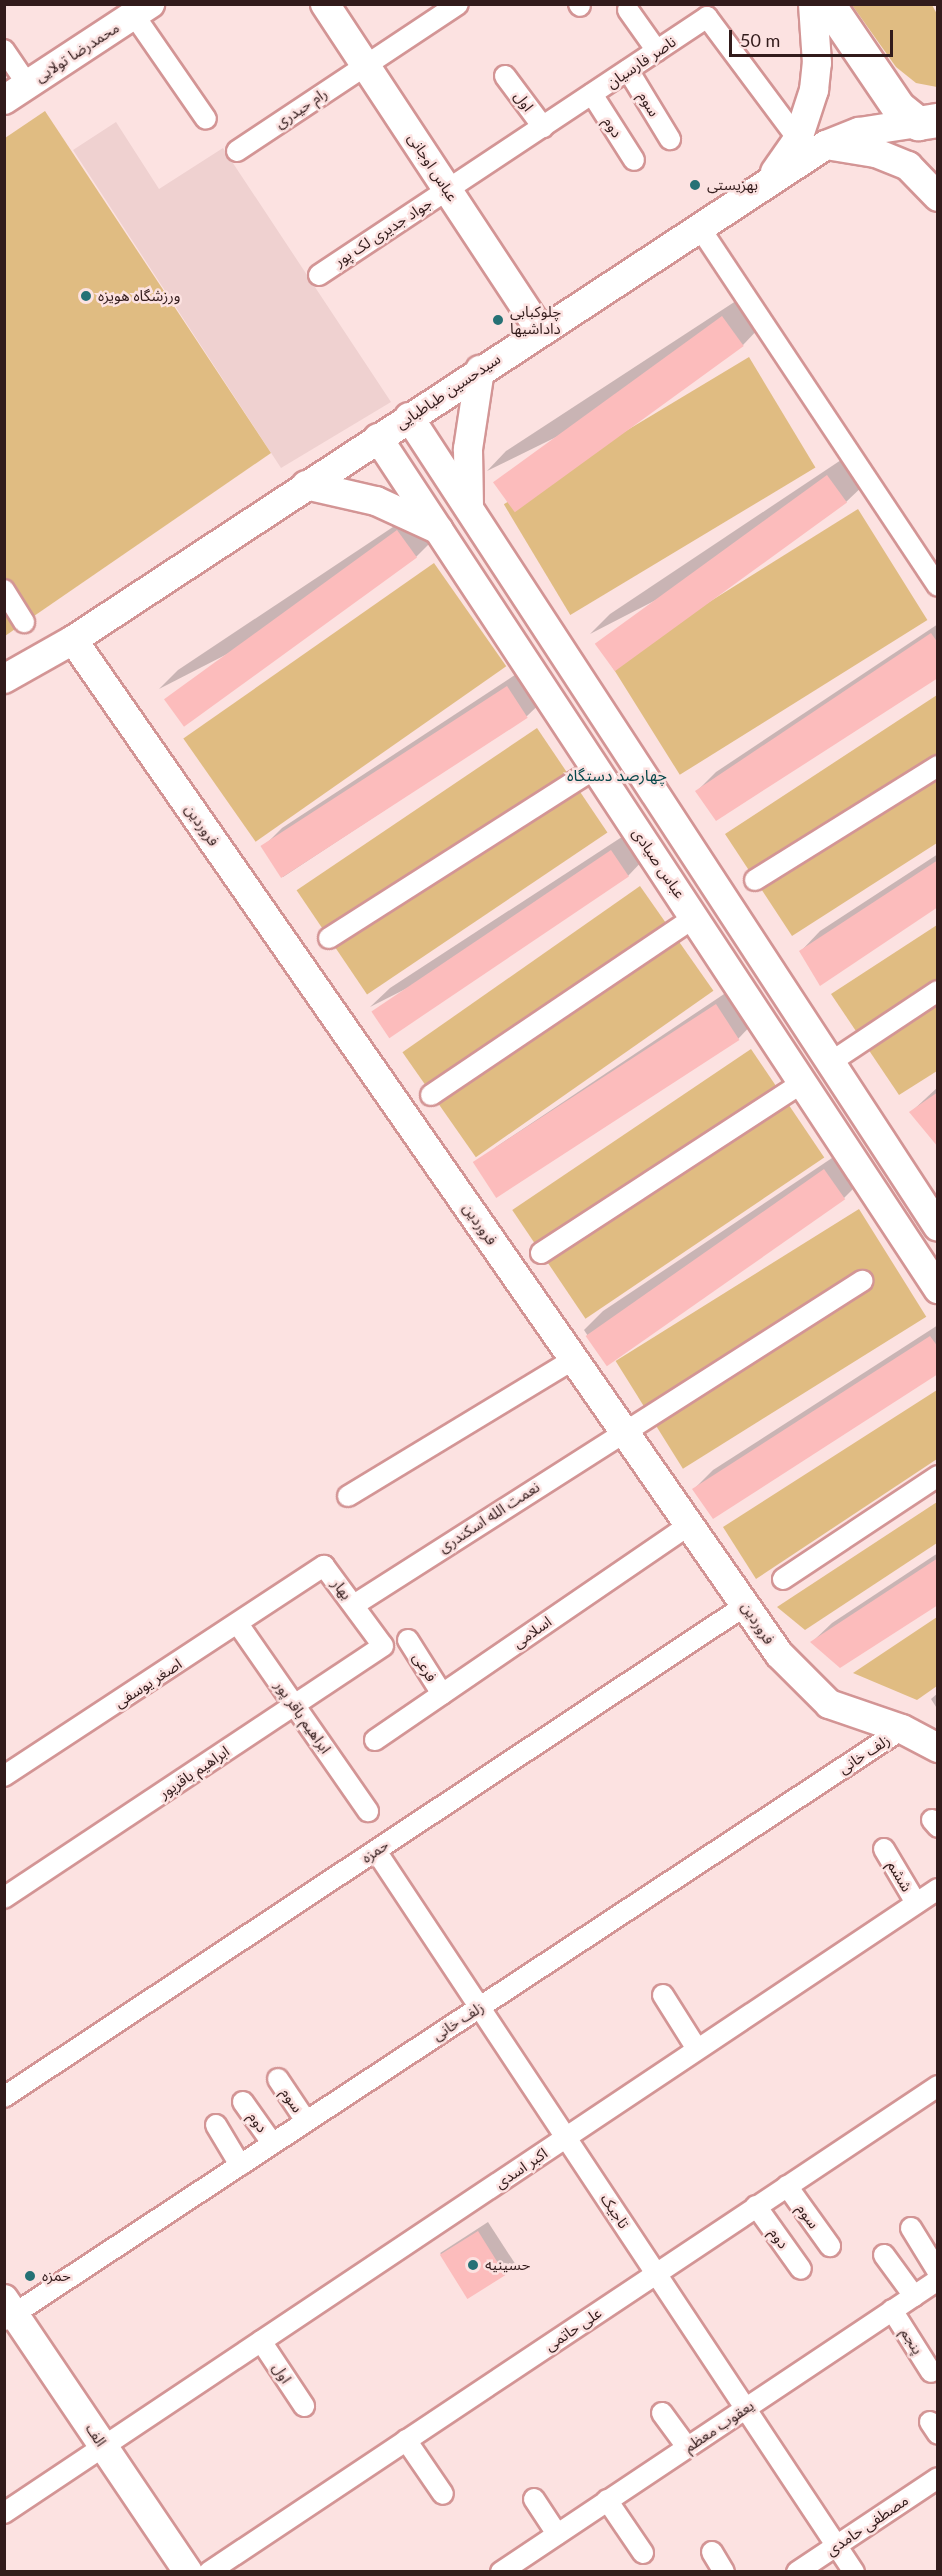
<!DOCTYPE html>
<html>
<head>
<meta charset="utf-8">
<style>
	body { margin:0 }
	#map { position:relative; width:942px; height:2576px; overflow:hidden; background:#fce2e1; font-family:Lato,"Noto Sans Arabic",sans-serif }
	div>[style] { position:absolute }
	.built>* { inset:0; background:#efd1d0 }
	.green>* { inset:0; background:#e0bc82; transform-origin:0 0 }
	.shadow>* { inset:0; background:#0003; transform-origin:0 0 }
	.building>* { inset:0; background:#fcbcbc; transform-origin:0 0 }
	.roads { filter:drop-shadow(2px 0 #d39595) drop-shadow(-2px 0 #d39595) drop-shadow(0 2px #d39595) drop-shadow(0 -2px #d39595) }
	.street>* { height:20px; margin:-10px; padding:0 10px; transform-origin:10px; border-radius:10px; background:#fff }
	.secondary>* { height:28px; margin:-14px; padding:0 14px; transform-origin:14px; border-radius:14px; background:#fff }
	.highway>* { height:33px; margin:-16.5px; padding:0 16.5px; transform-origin:16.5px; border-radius:16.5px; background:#fff }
	.dots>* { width:16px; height:16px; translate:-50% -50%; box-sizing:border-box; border:3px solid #fce2e1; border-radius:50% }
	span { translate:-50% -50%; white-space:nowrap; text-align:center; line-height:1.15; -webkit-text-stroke:5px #fce2e1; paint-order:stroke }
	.street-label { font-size:15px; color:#321b1b }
	.poi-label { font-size:15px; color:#321b1b }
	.left { translate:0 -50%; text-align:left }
	.neighbourhood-label { font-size:16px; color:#07494c }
	.frame { position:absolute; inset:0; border:6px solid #321b1b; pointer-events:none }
	.scale { position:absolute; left:729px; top:30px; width:164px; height:27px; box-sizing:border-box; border:3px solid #321b1b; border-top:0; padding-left:8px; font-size:18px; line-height:21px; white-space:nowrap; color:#321b1b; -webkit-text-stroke:4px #fce2e1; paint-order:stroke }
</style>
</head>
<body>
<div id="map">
	<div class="built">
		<i style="clip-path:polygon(116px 122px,159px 189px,223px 148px,391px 402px,281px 468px,73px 150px)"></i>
	</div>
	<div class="green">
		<i style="clip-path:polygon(852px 5px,932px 5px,937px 14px,937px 87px,916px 83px,896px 67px)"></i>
		<i style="clip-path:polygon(45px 111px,271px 453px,5px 636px,5px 138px)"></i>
		<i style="left:749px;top:357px;width:129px;height:286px;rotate:59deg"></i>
		<i style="left:858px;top:509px;width:131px;height:292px;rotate:58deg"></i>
		<i style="left:434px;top:563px;width:126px;height:306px;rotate:55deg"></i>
		<i style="clip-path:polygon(937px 695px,937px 843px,792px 936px,725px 834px)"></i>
		<i style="left:537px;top:728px;width:126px;height:290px;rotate:56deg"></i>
		<i style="left:640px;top:886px;width:128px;height:290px;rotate:55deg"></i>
		<i style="clip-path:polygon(937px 925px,937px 1071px,899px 1095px,831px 994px)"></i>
		<i style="left:751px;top:1049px;width:131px;height:288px;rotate:56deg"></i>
		<i style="left:859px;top:1209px;width:127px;height:287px;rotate:58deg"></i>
		<i style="clip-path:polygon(937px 1390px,937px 1459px,756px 1579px,723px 1527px)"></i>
		<i style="clip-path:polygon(937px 1502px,937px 1543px,805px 1630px,777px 1607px)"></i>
		<i style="clip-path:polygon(937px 1617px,937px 1686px,917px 1700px,853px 1673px)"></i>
	</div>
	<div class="shadow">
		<i style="clip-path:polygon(742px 297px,762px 325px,743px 345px,487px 471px,506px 451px)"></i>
		<i style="clip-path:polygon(847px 456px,866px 483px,846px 502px,590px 634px,610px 614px)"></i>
		<i style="clip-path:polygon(417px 511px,435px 538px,416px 557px,159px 689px,178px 670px)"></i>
		<i style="clip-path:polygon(938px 624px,938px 676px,697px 791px,716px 772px)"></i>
		<i style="clip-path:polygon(527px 667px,547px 697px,527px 716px,283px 877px,263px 847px,282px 828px)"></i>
		<i style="clip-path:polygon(631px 831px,647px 856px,628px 876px,370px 1007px,390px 988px)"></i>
		<i style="clip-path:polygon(938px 854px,938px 905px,801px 951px,820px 931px)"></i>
		<i style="clip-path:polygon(736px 986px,757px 1019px,738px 1039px,477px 1166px,496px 1147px)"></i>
		<i style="clip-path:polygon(938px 1087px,938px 1139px,911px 1112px)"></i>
		<i style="clip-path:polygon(844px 1150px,864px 1178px,844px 1198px,604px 1360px,584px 1330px,603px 1311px)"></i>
		<i style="clip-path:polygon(938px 1325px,938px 1372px,694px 1489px,713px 1470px)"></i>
		<i style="clip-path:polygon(938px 1553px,938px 1603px,812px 1642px,832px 1623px)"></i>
		<i style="clip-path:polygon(938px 1693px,938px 1710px,931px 1699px)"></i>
		<i style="left:488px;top:2222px;width:49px;height:57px;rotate:57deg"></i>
	</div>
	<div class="building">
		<i style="left:722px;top:316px;width:37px;height:283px;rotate:54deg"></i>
		<i style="left:827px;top:475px;width:34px;height:287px;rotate:54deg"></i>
		<i style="left:397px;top:530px;width:34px;height:288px;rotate:54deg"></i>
		<i style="clip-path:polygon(931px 633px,938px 643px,938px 678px,716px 821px,695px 791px)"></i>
		<i style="left:507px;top:686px;width:38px;height:294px;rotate:57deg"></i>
		<i style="left:611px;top:850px;width:32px;height:289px;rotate:56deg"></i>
		<i style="clip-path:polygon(938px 860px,938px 907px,820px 986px,799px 951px)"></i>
		<i style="left:716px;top:1004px;width:43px;height:290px;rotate:57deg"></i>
		<i style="clip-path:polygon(938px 1092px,938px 1147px,909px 1112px)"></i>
		<i style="left:824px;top:1169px;width:37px;height:291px;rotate:55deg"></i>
		<i style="clip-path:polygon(930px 1336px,938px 1347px,938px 1374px,713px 1519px,692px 1489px)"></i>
		<i style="clip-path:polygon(938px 1558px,938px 1605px,840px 1668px,810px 1642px)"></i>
		<i style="left:478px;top:2231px;width:52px;height:45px;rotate:58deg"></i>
	</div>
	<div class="roads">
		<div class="street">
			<i style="left:579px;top:4px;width:2px;rotate:63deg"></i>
			<i style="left:628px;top:10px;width:50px;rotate:54.7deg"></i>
			<i style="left:134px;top:15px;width:126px;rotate:55.3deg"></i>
			<i style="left:4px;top:50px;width:41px;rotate:55.9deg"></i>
			<i style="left:628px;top:70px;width:81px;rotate:58.7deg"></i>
			<i style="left:505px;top:76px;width:64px;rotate:53.3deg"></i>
			<i style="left:592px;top:94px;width:78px;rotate:57.5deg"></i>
			<i style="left:237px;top:151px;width:265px;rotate:-33.6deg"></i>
			<i style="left:698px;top:225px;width:433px;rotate:56.4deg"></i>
			<i style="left:319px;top:275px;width:466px;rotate:-33.6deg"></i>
			<i style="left:707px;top:17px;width:152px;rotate:53.3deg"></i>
			<i style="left:4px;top:590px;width:38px;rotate:58deg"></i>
			<i style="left:755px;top:880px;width:216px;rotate:-31.9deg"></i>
			<i style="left:329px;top:938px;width:317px;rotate:-32.5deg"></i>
			<i style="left:831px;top:1062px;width:128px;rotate:-33.6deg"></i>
			<i style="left:431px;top:1095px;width:318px;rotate:-34deg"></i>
			<i style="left:541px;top:1253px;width:313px;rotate:-33.1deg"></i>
			<i style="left:348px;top:1496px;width:264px;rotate:-31.2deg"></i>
			<i style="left:783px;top:1579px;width:186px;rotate:-33.6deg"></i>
			<i style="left:354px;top:1605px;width:603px;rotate:-32.53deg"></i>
			<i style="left:238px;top:1624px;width:228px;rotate:55.2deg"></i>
			<i style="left:408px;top:1640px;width:64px;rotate:57.8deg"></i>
			<i style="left:375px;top:1740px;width:382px;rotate:-34.4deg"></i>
			<i style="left:4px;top:1776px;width:383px;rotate:-33.3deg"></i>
			<i style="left:324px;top:1566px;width:99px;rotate:53.6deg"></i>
			<i style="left:383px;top:1646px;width:455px;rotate:146.4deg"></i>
			<i style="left:932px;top:1820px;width:9px;rotate:49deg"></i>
			<i style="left:884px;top:1849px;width:63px;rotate:59.3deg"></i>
			<i style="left:376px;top:1851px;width:865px;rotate:56.46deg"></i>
			<i style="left:663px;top:1995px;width:64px;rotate:57.8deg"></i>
			<i style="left:278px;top:2079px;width:50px;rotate:56.3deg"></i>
			<i style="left:4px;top:2097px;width:890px;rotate:-33.55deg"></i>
			<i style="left:243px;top:2102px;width:50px;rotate:54.7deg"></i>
			<i style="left:216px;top:2125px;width:47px;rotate:59deg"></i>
			<i style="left:787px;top:2186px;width:74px;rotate:54.4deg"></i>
			<i style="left:756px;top:2206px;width:77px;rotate:54.5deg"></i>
			<i style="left:911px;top:2228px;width:52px;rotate:58.5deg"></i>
			<i style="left:884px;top:2255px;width:51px;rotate:53.8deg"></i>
			<i style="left:892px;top:2310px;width:73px;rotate:57.8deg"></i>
			<i style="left:5px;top:2320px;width:1074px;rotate:-33.38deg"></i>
			<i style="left:261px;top:2341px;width:78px;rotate:56.5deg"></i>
			<i style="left:662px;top:2413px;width:42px;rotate:53.7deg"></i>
			<i style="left:930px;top:2422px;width:14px;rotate:56deg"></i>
			<i style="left:406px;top:2440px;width:65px;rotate:55.6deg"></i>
			<i style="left:534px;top:2499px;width:42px;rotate:56.7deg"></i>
			<i style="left:607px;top:2500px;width:64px;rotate:55.8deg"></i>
			<i style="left:4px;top:2513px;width:1123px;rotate:-33.75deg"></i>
			<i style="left:712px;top:2552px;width:23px;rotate:59deg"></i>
			<i style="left:209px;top:2572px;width:876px;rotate:-33.69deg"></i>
			<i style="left:501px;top:2572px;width:526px;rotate:-33.75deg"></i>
			<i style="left:797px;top:2572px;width:169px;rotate:-33.7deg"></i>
		</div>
		<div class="secondary">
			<i style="left:325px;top:4px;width:391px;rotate:56.6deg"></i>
			<i style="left:4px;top:100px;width:175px;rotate:-33.3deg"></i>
			<i style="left:826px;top:145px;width:51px;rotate:9.1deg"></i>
			<i style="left:876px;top:153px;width:35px;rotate:22deg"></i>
			<i style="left:908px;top:166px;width:43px;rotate:45.9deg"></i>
			<i style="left:775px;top:172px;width:40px;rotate:-55.1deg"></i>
			<i style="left:798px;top:139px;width:52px;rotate:-71.9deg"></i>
			<i style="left:814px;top:90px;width:27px;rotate:-84deg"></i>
			<i style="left:817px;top:63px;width:59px;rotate:-93.9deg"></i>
			<i style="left:409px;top:417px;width:967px;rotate:56.85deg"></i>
			<i style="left:378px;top:438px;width:1019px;rotate:56.65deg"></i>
			<i style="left:306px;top:485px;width:72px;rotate:12.9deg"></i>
			<i style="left:376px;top:501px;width:69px;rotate:24.7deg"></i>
			<i style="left:469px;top:507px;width:58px;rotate:-91deg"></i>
			<i style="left:468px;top:449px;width:80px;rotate:-81.4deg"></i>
			<i style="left:73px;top:640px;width:1236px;rotate:55.15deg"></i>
			<i style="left:779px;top:1654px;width:71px;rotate:45deg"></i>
			<i style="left:829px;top:1704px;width:77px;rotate:18.9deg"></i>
			<i style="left:902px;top:1729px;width:41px;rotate:27.8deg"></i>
			<i style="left:4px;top:679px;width:79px;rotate:-29.5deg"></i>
			<i style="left:73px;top:640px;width:901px;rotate:-33.32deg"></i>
			<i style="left:826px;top:145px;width:35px;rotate:-22deg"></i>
			<i style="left:859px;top:132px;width:60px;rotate:-8.7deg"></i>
			<i style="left:4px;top:2299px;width:329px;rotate:56deg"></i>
		</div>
		<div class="highway">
			<i style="left:828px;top:4px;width:125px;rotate:55.8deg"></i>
			<i style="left:898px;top:107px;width:26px;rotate:39deg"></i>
			<i style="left:918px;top:123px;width:20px;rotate:-9deg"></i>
		</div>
	</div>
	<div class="dots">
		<i style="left:695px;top:185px;background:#267175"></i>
		<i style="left:86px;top:296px;background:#267175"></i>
		<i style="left:498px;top:320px;background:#267175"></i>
		<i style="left:473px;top:2265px;background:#267175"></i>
		<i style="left:30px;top:2276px;background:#267175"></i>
	</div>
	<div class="street-label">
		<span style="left:77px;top:52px;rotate:-33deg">محمدرضا تولایی</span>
		<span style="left:641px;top:62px;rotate:-34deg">ناصر فارسیان</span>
		<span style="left:524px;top:101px;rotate:53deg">اول</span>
		<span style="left:649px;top:104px;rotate:59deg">سوم</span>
		<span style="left:301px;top:108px;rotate:-34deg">رام حیدری</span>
		<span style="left:613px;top:127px;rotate:57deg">دوم</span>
		<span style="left:433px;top:167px;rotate:57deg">عباس اوجانی</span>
		<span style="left:383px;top:232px;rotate:-33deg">جواد جدیری لک پور</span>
		<span style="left:448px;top:391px;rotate:-34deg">سیدحسین طباطبایی</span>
		<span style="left:202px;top:825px;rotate:55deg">فروردین</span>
		<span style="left:659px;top:863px;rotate:56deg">عباس صیادی</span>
		<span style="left:480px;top:1224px;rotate:55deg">فروردین</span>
		<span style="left:489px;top:1517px;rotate:-33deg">نعمت الله اسکندری</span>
		<span style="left:342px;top:1589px;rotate:52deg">بهار</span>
		<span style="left:758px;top:1623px;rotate:57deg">فروردین</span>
		<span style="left:532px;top:1632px;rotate:-35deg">اسلامی</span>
		<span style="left:425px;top:1667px;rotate:58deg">فرعی</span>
		<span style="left:148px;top:1683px;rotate:-33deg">اصغر یوسفی</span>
		<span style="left:303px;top:1717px;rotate:55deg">ابراهیم باقر پور</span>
		<span style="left:864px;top:1754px;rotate:-33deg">زلف خانی</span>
		<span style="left:194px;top:1772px;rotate:-34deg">ابراهیم باقرپور</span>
		<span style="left:375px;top:1851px;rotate:-34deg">حمزه</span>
		<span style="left:900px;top:1876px;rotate:60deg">ششم</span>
		<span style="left:458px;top:2021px;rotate:-33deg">زلف خانی</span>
		<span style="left:292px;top:2100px;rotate:56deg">سوم</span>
		<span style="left:258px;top:2122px;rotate:55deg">دوم</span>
		<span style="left:521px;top:2168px;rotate:-34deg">اکبر اسدی</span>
		<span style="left:615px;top:2211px;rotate:56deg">تاجیک</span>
		<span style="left:808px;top:2216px;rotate:54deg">سوم</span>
		<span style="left:779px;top:2238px;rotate:54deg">دوم</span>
		<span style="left:573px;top:2329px;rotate:-34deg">علی حاتمی</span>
		<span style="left:912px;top:2341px;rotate:58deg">پنجم</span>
		<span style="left:282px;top:2373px;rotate:57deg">اول</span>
		<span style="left:719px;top:2426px;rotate:-34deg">یعقوب معظم</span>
		<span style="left:96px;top:2435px;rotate:56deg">الف</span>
		<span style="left:867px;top:2525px;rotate:-34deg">مصطفی حامدی</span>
	</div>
	<div class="poi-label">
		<span class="left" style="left:707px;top:185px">بهزیستی</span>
		<span class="left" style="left:98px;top:296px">ورزشگاه هویزه</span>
		<span class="left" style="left:510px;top:320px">چلوکبابی<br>داداشیها</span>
		<span class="left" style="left:485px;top:2265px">حسینیه</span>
		<span class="left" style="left:42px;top:2276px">حمزه</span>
	</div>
	<div class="neighbourhood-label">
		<span style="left:617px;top:775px">چهارصد دستگاه</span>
	</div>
	<div class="frame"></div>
	<div class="scale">50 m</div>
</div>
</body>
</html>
